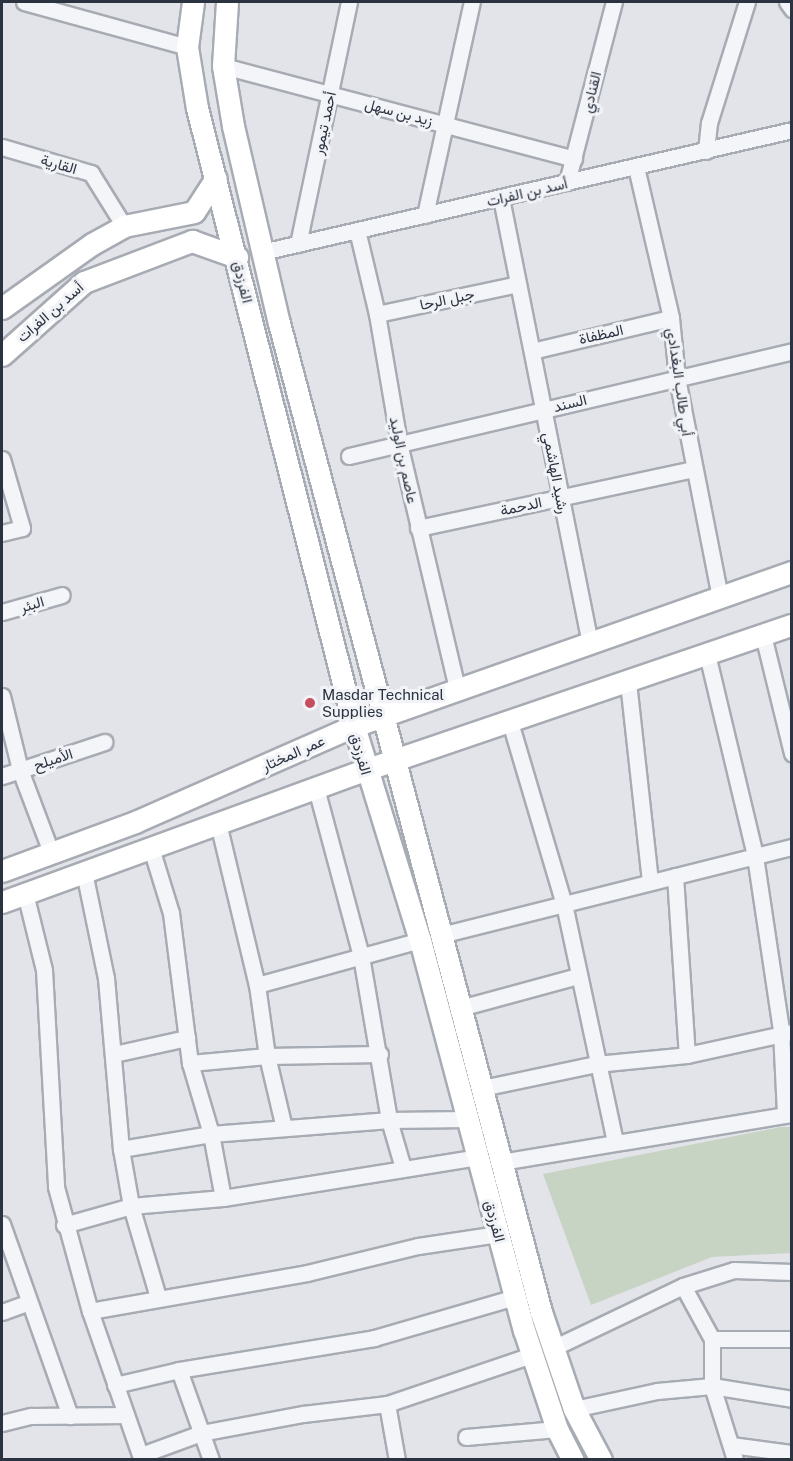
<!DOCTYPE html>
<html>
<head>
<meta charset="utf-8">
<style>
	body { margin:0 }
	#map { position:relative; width:793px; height:1461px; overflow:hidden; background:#e2e4e9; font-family:"Public Sans",Vazirmatn,sans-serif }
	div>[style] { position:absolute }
	.green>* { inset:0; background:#c7d3c3 }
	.roads { filter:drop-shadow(2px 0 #a7abb3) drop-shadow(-2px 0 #a7abb3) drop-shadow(0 2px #a7abb3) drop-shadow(0 -2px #a7abb3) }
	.street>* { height:15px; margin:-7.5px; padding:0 7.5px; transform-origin:7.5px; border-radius:7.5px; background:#f4f5f8 }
	.secondary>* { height:21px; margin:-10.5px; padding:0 10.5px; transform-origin:10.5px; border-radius:10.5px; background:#fff }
	.dots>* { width:16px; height:16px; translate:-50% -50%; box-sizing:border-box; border:3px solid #f1f3f7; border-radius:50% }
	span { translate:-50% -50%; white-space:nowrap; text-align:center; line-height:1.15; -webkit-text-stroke:6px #f1f3f7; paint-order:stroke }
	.street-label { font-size:15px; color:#2b3240 }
	.poi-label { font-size:15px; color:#2b3240 }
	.left { translate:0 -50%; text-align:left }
	.frame { position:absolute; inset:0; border:3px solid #2b3240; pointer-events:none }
</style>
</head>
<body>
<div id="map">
	<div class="green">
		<i style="clip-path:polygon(781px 1127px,791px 1127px,791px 1253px,712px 1257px,591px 1305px,543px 1174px)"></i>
	</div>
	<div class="roads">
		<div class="street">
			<i style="left:24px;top:2px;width:169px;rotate:15.4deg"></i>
			<i style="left:787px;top:2px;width:9px;rotate:54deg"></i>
			<i style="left:223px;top:66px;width:363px;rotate:14.8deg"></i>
			<i style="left:2px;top:147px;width:93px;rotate:16.3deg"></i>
			<i style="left:91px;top:173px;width:62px;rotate:58.1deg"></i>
			<i style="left:706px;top:151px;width:28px;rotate:-84deg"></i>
			<i style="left:709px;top:123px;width:127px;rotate:-72.6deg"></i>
			<i style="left:636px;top:167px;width:155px;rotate:76.9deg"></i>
			<i style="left:671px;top:318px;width:60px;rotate:84.3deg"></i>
			<i style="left:677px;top:378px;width:223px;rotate:78.9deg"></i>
			<i style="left:567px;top:182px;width:186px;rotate:-75.4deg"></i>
			<i style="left:501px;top:198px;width:453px;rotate:78.7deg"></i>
			<i style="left:425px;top:215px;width:218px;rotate:-77.6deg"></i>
			<i style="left:357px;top:230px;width:86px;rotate:76.6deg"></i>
			<i style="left:377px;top:314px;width:131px;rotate:80.3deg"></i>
			<i style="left:399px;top:443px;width:253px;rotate:76.7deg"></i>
			<i style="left:298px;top:244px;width:247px;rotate:-78.1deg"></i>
			<i style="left:262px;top:252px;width:544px;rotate:-12.96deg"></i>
			<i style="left:377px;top:314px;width:144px;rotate:-12deg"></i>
			<i style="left:532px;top:351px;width:143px;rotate:-13.4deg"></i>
			<i style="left:349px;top:456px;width:455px;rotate:-13.3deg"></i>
			<i style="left:2px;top:459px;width:72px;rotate:73.8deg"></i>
			<i style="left:22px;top:528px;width:21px;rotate:166deg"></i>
			<i style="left:418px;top:528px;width:282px;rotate:-12.1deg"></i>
			<i style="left:2px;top:612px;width:62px;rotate:-15.8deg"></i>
			<i style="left:763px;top:635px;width:122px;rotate:76.2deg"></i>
			<i style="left:707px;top:654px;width:208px;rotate:76.6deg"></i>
			<i style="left:755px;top:856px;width:177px;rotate:81.5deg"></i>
			<i style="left:781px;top:1031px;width:83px;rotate:87.2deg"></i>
			<i style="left:628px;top:682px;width:201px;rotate:83.7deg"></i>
			<i style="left:2px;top:696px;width:76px;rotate:76.3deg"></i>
			<i style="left:20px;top:770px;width:88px;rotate:69.3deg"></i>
			<i style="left:510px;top:722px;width:190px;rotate:73.5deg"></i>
			<i style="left:564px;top:904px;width:243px;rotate:77.9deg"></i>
			<i style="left:2px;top:776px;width:108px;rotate:-18.4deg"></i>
			<i style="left:316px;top:788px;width:174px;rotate:75deg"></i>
			<i style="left:361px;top:956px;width:166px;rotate:80.3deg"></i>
			<i style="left:389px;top:1120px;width:50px;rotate:73.7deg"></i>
			<i style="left:218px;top:823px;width:167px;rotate:76.5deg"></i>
			<i style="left:257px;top:985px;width:72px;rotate:82deg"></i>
			<i style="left:267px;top:1056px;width:74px;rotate:76.7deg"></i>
			<i style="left:151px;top:848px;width:68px;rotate:72.9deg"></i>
			<i style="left:171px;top:913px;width:151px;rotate:82.8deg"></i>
			<i style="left:190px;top:1063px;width:74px;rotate:73.5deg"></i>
			<i style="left:211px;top:1134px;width:65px;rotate:79.4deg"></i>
			<i style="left:84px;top:872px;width:108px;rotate:78.3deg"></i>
			<i style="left:106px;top:978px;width:172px;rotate:85deg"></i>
			<i style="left:121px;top:1149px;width:58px;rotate:80deg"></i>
			<i style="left:131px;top:1206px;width:95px;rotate:73.5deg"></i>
			<i style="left:675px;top:876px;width:179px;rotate:86.2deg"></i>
			<i style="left:25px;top:893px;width:79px;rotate:76.1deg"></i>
			<i style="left:44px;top:970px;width:217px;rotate:86.8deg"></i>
			<i style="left:56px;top:1187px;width:129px;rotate:74.7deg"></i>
			<i style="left:90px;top:1311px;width:158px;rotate:70.8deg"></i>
			<i style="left:441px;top:935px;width:362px;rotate:-14.1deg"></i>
			<i style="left:257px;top:985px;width:169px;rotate:-15.4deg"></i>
			<i style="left:460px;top:1008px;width:122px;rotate:-15.2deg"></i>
			<i style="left:114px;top:1054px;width:75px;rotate:-12.4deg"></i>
			<i style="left:190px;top:1063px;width:77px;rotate:-5.2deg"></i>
			<i style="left:267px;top:1056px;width:113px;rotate:-1deg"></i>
			<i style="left:482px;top:1088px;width:116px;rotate:-11.9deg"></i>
			<i style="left:596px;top:1064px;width:91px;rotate:-5.6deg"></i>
			<i style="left:687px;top:1055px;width:107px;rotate:-12.4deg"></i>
			<i style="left:121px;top:1149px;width:91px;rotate:-9.5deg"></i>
			<i style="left:211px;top:1134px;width:179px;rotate:-4.5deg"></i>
			<i style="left:389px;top:1120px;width:79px;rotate:-0.7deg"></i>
			<i style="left:501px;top:1162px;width:295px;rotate:-9.4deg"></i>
			<i style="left:2px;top:1224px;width:204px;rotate:70.5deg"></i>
			<i style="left:64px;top:1225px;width:70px;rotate:-15.8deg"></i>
			<i style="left:131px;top:1206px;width:92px;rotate:-5deg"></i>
			<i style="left:223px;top:1198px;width:258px;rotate:-9.1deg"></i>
			<i style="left:683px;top:1286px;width:60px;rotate:61.3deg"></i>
			<i style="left:712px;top:1339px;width:47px;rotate:90deg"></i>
			<i style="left:712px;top:1386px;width:77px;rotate:72.7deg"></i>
			<i style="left:90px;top:1311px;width:220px;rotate:-9.9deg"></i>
			<i style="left:307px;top:1273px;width:114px;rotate:-13.7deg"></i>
			<i style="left:418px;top:1246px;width:81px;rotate:-8.5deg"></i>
			<i style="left:2px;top:1312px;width:27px;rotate:-20deg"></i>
			<i style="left:712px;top:1339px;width:80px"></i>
			<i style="left:553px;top:1348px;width:144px;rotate:-25.5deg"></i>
			<i style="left:683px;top:1286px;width:53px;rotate:-17.4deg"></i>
			<i style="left:734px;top:1270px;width:58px;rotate:2deg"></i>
			<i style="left:179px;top:1370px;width:96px;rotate:70.4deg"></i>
			<i style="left:115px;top:1385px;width:66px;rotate:-13.2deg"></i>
			<i style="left:179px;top:1370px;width:198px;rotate:-9.3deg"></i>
			<i style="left:374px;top:1338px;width:147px;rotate:-16.2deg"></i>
			<i style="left:387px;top:1404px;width:57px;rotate:79.9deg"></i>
			<i style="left:574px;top:1409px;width:85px;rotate:-12.2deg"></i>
			<i style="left:657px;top:1391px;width:55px;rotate:-5.2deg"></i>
			<i style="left:712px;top:1386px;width:81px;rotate:9.2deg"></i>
			<i style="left:2px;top:1423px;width:30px;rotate:-14deg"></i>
			<i style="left:31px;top:1416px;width:95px;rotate:-0.6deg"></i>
			<i style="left:466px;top:1437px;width:91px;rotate:-5deg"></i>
			<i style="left:731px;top:1445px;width:62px;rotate:7.5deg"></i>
			<i style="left:141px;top:1455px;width:64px;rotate:-20.1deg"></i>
			<i style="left:201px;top:1433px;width:104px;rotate:-10.6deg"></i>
			<i style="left:303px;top:1414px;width:85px;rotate:-6.8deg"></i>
			<i style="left:387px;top:1404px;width:153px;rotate:-18.7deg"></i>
		</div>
		<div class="secondary">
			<i style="left:193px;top:2px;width:45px;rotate:97.6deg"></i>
			<i style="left:187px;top:47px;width:62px;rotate:80.7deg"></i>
			<i style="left:197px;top:108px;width:638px;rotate:75.75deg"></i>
			<i style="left:354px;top:726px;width:224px;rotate:72.9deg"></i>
			<i style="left:420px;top:940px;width:404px;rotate:75.1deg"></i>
			<i style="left:524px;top:1330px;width:104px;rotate:71.6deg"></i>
			<i style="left:557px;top:1429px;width:35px;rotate:63deg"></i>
			<i style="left:227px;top:2px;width:64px;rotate:93.6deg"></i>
			<i style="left:223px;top:66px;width:61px;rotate:80.5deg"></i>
			<i style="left:233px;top:126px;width:202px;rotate:76.9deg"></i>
			<i style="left:279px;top:323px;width:1023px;rotate:75.16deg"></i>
			<i style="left:541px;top:1312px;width:102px;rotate:71.2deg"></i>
			<i style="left:574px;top:1409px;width:58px;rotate:62.1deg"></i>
			<i style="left:2px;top:308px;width:110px;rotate:-35.4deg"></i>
			<i style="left:92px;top:244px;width:37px;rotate:-29deg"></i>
			<i style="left:124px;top:226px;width:71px;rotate:-11.3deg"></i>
			<i style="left:194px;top:212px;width:40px;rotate:-57.1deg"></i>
			<i style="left:2px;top:355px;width:110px;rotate:-41.7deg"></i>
			<i style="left:84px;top:282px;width:116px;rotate:-20.8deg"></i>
			<i style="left:192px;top:241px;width:48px;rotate:19.6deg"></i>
			<i style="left:2px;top:871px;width:142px;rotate:-20.2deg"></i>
			<i style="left:135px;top:822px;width:239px;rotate:-23.7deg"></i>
			<i style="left:354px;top:726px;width:464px;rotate:-19.4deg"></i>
			<i style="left:2px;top:902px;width:386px;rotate:-20deg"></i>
			<i style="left:365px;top:770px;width:451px;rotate:-18.8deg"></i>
		</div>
	</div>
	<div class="dots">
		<i style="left:310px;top:703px;background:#c74e5d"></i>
	</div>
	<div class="street-label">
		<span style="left:591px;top:92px;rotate:-76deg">القنادي</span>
		<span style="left:399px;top:112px;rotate:15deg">زيد بن سهل</span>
		<span style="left:324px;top:123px;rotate:-78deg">أحمد تيمور</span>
		<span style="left:59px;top:164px;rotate:16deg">القارية</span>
		<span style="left:527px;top:192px;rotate:-13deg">أسد بن الفرات</span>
		<span style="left:243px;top:282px;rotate:76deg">الفرزدق</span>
		<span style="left:447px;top:299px;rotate:-12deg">جبل الرحا</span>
		<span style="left:50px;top:312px;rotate:-41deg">أسد بن الفرات</span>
		<span style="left:601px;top:334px;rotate:-13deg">المظفاة</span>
		<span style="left:680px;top:382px;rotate:82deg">أبي طالب البغدادي</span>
		<span style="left:570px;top:403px;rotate:-14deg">السند</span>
		<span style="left:404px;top:460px;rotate:78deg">عاصم بن الوليد</span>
		<span style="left:556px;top:473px;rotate:79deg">رشيد الهاشمي</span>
		<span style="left:521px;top:506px;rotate:-12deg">الدحمة</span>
		<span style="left:32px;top:604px;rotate:-16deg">البئر</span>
		<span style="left:293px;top:753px;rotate:-24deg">عمر المختار</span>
		<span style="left:361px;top:754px;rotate:74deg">الفرزدق</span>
		<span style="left:53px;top:759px;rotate:-18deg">الأميلح</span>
		<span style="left:495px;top:1221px;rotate:75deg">الفرزدق</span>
	</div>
	<div class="poi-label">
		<span class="left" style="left:322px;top:703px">Masdar Technical<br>Supplies</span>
	</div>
	<div class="frame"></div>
</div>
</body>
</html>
